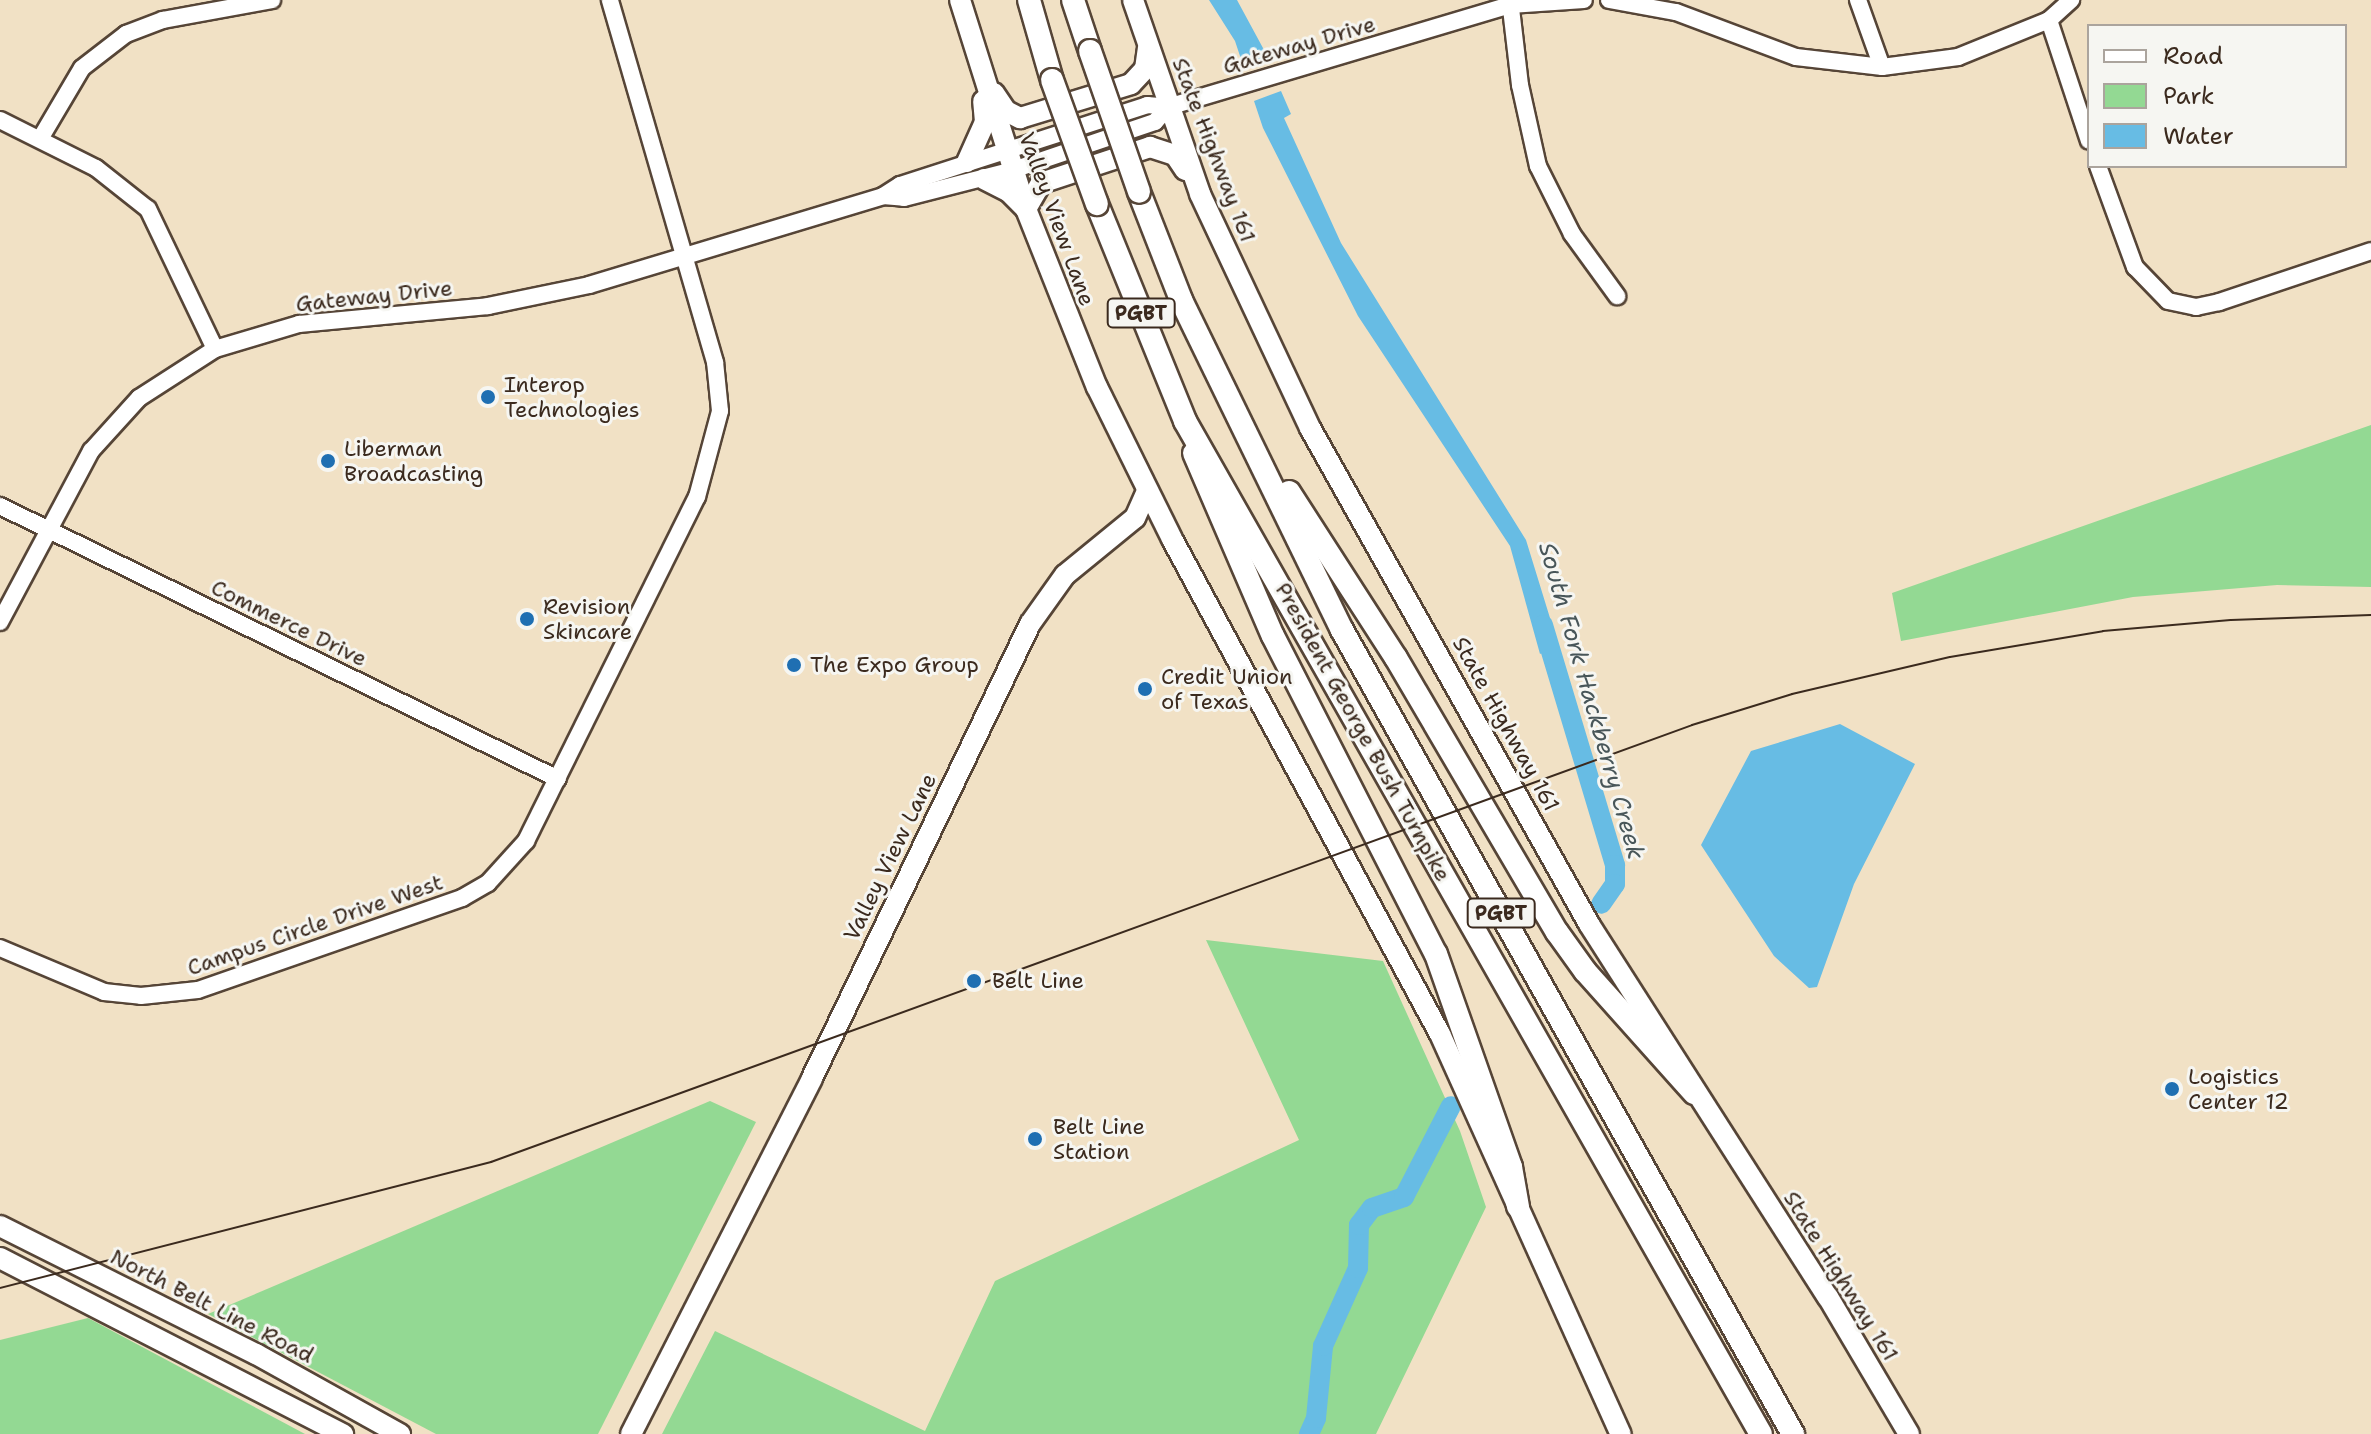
<!DOCTYPE html>
<html>
<head>
<meta charset="utf-8">
<style>
	body { margin:0 }
	#map { position:relative; width:2371px; height:1434px; overflow:hidden; background:#f1e1c5; font-family:"Shantell Sans",sans-serif }
	div>[style] { position:absolute }
	.green>* { inset:0; background:#93d993 }
	.water>* { inset:0; background:#67bce4 }
	.river>* { height:20px; margin:-10px; padding:0 10px; transform-origin:10px; border-radius:10px; background:#67bce4 }
	.roads { filter:drop-shadow(2px 0 #564537) drop-shadow(-2px 0 #564537) drop-shadow(0 2px #564537) drop-shadow(0 -2px #564537) }
	.minor>* { height:16px; margin:-8px; padding:0 8px; transform-origin:8px; border-radius:8px; background:#fff }
	.major>* { height:20px; margin:-10px; padding:0 10px; transform-origin:10px; border-radius:10px; background:#fff }
	.highway>* { height:22px; margin:-11px; padding:0 11px; transform-origin:11px; border-radius:11px; background:#fff }
	.tram>* { height:2px; margin:-1px; padding:0 1px; transform-origin:1px; border-radius:1px; background:#3b2a1e }
	.bridges { filter:drop-shadow(2px 0 #564537) drop-shadow(-2px 0 #564537) drop-shadow(0 2px #564537) drop-shadow(0 -2px #564537) }
	.highway-bridge>* { height:22px; margin:-11px; padding:0 11px; transform-origin:11px; border-radius:11px; background:#fff }
	.dots>* { width:22px; height:22px; translate:-50% -50%; box-sizing:border-box; border:4px solid #f6f6f2; border-radius:50% }
	span { translate:-50% -50%; white-space:nowrap; text-align:center; line-height:1.15; -webkit-text-stroke:6px #f6f6f2; paint-order:stroke }
	.shield-label span { padding:2px 6px; background:#f6f6f2; border:2px solid; border-radius:6px; -webkit-text-stroke-width:0 }
	.shield-label { font-size:20px; color:#3b2a1e; font-weight:700 }
	.street-label { font-size:22px; color:#3b2a1e }
	.poi-label { font-size:22px; color:#3b2a1e }
	.left { translate:0 -50%; text-align:left }
	.water-label { font-size:24px; color:#485659; font-style:italic }
	.legend { position:absolute; left:2087px; top:24px; width:260px; height:144px; box-sizing:border-box; background:#f6f6f2; border:2px solid #aba49d; margin:0; padding:10px 14px; list-style:none; font-size:24px; color:#3b2a1e }
	.legend li { display:flex; align-items:center; gap:16px; height:40px }
	.legend b { width:40px; border:2px solid #aba49d }
</style>
</head>
<body>
<div id="map">
	<div class="green">
		<i style="clip-path:polygon(2371px 425px,2371px 587px,2277px 585px,2133px 597px,1901px 641px,1892px 593px)"></i>
		<i style="clip-path:polygon(1206px 940px,1383px 961px,1460px 1131px,1486px 1207px,1376px 1434px,662px 1434px,715px 1331px,925px 1431px,995px 1281px,1299px 1140px)"></i>
		<i style="clip-path:polygon(710px 1101px,756px 1122px,598px 1434px,436px 1434px,208px 1314px)"></i>
		<i style="clip-path:polygon(88px 1318px,305px 1434px,0 1434px,0 1340px)"></i>
	</div>
	<div class="water">
		<i style="clip-path:polygon(1209px 0,1237px 0,1270px 61px,1244px 68px,1235px 41px)"></i>
		<i style="clip-path:polygon(1281px 91px,1291px 114px,1284px 118px,1341px 243px,1526px 540px,1558px 644px,1540px 654px,1510px 546px,1358px 316px,1263px 128px,1254px 101px)"></i>
		<i style="clip-path:polygon(1840px 724px,1915px 764px,1854px 884px,1817px 987px,1809px 988px,1774px 956px,1701px 845px,1751px 751px)"></i>
	</div>
	<div class="river">
		<i style="left:1543px;top:625px;width:251px;rotate:73.3deg"></i>
		<i style="left:1615px;top:865px;width:19px;rotate:90deg"></i>
		<i style="left:1615px;top:884px;width:24px;rotate:125deg"></i>
		<i style="left:1309px;top:1434px;width:17px;rotate:-66deg"></i>
		<i style="left:1316px;top:1418px;width:72px;rotate:-84.4deg"></i>
		<i style="left:1323px;top:1346px;width:85px;rotate:-65.8deg"></i>
		<i style="left:1358px;top:1268px;width:43px;rotate:-88.7deg"></i>
		<i style="left:1359px;top:1225px;width:21px;rotate:-53deg"></i>
		<i style="left:1372px;top:1208px;width:34px;rotate:-19deg"></i>
		<i style="left:1404px;top:1197px;width:102px;rotate:-62.7deg"></i>
	</div>
	<div class="roads">
		<div class="minor">
			<i style="left:1510px;top:0;width:86px;rotate:83.3deg"></i>
			<i style="left:1520px;top:85px;width:83px;rotate:77.5deg"></i>
			<i style="left:1538px;top:166px;width:76px;rotate:63.4deg"></i>
			<i style="left:1572px;top:234px;width:77px;rotate:54deg"></i>
			<i style="left:1609px;top:0;width:68px;rotate:10.2deg"></i>
			<i style="left:1676px;top:12px;width:128px;rotate:20.6deg"></i>
			<i style="left:1796px;top:57px;width:87px;rotate:6.6deg"></i>
			<i style="left:1882px;top:67px;width:77px;rotate:-7.5deg"></i>
			<i style="left:1958px;top:57px;width:98px;rotate:-22.1deg"></i>
			<i style="left:2049px;top:20px;width:30px;rotate:-42deg"></i>
			<i style="left:1858px;top:0;width:71px;rotate:70.3deg"></i>
			<i style="left:2049px;top:20px;width:127px;rotate:71.7deg"></i>
			<i style="left:0;top:120px;width:107px;rotate:26.6deg"></i>
			<i style="left:96px;top:168px;width:66px;rotate:38.3deg"></i>
			<i style="left:148px;top:209px;width:155px;rotate:64.4deg"></i>
			<i style="left:40px;top:139px;width:82px;rotate:-59.4deg"></i>
			<i style="left:82px;top:68px;width:56px;rotate:-37.7deg"></i>
			<i style="left:126px;top:34px;width:40px;rotate:-21deg"></i>
			<i style="left:163px;top:20px;width:111px;rotate:-10.4deg"></i>
			<i style="left:2098px;top:166px;width:108px;rotate:69.9deg"></i>
			<i style="left:2135px;top:267px;width:47px;rotate:45.9deg"></i>
			<i style="left:2168px;top:301px;width:29px;rotate:12deg"></i>
			<i style="left:2196px;top:307px;width:24px;rotate:-12deg"></i>
			<i style="left:2219px;top:302px;width:160px;rotate:-18.5deg"></i>
			<i style="left:883px;top:196px;width:21px;rotate:5deg"></i>
			<i style="left:904px;top:198px;width:113px;rotate:-14.4deg"></i>
			<i style="left:1013px;top:170px;width:150px;rotate:-18.7deg"></i>
			<i style="left:1155px;top:122px;width:20px;rotate:-49deg"></i>
			<i style="left:0;top:506px;width:621px;rotate:26.07deg"></i>
			<i style="left:0;top:622px;width:194px;rotate:-62deg"></i>
			<i style="left:91px;top:451px;width:72px;rotate:-47.8deg"></i>
			<i style="left:139px;top:398px;width:90px;rotate:-32.8deg"></i>
			<i style="left:215px;top:349px;width:88px;rotate:-16.6deg"></i>
			<i style="left:299px;top:324px;width:190px;rotate:-5.4deg"></i>
			<i style="left:488px;top:306px;width:103px;rotate:-11.7deg"></i>
			<i style="left:589px;top:285px;width:307px;rotate:-16.8deg"></i>
			<i style="left:883px;top:196px;width:20px;rotate:-33deg"></i>
			<i style="left:900px;top:185px;width:260px;rotate:-17.9deg"></i>
			<i style="left:1147px;top:105px;width:21px;rotate:5deg"></i>
			<i style="left:1168px;top:107px;width:357px;rotate:-16.6deg"></i>
			<i style="left:1510px;top:5px;width:74px;rotate:-3.9deg"></i>
			<i style="left:0;top:948px;width:113px;rotate:22.9deg"></i>
			<i style="left:104px;top:992px;width:37px;rotate:6deg"></i>
			<i style="left:141px;top:996px;width:57px;rotate:-6deg"></i>
			<i style="left:198px;top:990px;width:280px;rotate:-19.2deg"></i>
			<i style="left:462px;top:898px;width:30px;rotate:-30deg"></i>
			<i style="left:488px;top:883px;width:57px;rotate:-47.9deg"></i>
			<i style="left:526px;top:841px;width:384px;rotate:-63.6deg"></i>
			<i style="left:697px;top:497px;width:89px;rotate:-75deg"></i>
			<i style="left:720px;top:411px;width:49px;rotate:-95.8deg"></i>
			<i style="left:715px;top:362px;width:377px;rotate:-106.2deg"></i>
		</div>
		<div class="major">
			<i style="left:960px;top:0;width:219px;rotate:72.5deg"></i>
			<i style="left:1026px;top:209px;width:192px;rotate:68.3deg"></i>
			<i style="left:1097px;top:387px;width:169px;rotate:63.7deg"></i>
			<i style="left:1172px;top:539px;width:563px;rotate:61.57deg"></i>
			<i style="left:1440px;top:1034px;width:439px;rotate:65.7deg"></i>
			<i style="left:1133px;top:0;width:205px;rotate:70.9deg"></i>
			<i style="left:1200px;top:194px;width:259px;rotate:64.8deg"></i>
			<i style="left:1310px;top:428px;width:569px;rotate:60.64deg"></i>
			<i style="left:1589px;top:924px;width:443px;rotate:57.4deg"></i>
			<i style="left:1828px;top:1297px;width:159px;rotate:59.4deg"></i>
			<i style="left:994px;top:93px;width:22px;rotate:56deg"></i>
			<i style="left:1006px;top:111px;width:16px;rotate:27deg"></i>
			<i style="left:1020px;top:118px;width:116px;rotate:-17deg"></i>
			<i style="left:1131px;top:84px;width:21px;rotate:-47deg"></i>
			<i style="left:1145px;top:69px;width:21px;rotate:-82deg"></i>
			<i style="left:967px;top:162px;width:44px;rotate:-65.8deg"></i>
			<i style="left:985px;top:122px;width:21px;rotate:-95deg"></i>
			<i style="left:984px;top:179px;width:27px;rotate:27deg"></i>
			<i style="left:1008px;top:191px;width:25px;rotate:45deg"></i>
			<i style="left:1026px;top:209px;width:30px;rotate:-60deg"></i>
			<i style="left:1041px;top:183px;width:115px;rotate:-18.3deg"></i>
			<i style="left:1150px;top:147px;width:26px;rotate:18deg"></i>
			<i style="left:1175px;top:155px;width:18px;rotate:56deg"></i>
			<i style="left:0;top:1226px;width:286px;rotate:26.6deg"></i>
			<i style="left:256px;top:1354px;width:165px;rotate:29.1deg"></i>
			<i style="left:0;top:1258px;width:386px;rotate:27.2deg"></i>
			<i style="left:631px;top:1434px;width:399px;rotate:-63deg"></i>
			<i style="left:812px;top:1078px;width:504px;rotate:-64.35deg"></i>
			<i style="left:1030px;top:624px;width:60px;rotate:-54.5deg"></i>
			<i style="left:1065px;top:575px;width:90px;rotate:-39.2deg"></i>
			<i style="left:1135px;top:518px;width:30px;rotate:-66deg"></i>
		</div>
		<div class="highway">
			<i style="left:1029px;top:0;width:83px;rotate:74deg"></i>
			<i style="left:1073px;top:0;width:54px;rotate:71.6deg"></i>
			<i style="left:1139px;top:192px;width:116px;rotate:68.7deg"></i>
			<i style="left:1181px;top:300px;width:367px;rotate:64deg"></i>
			<i style="left:1342px;top:630px;width:922px;rotate:60.71deg"></i>
			<i style="left:1097px;top:204px;width:234px;rotate:67.9deg"></i>
			<i style="left:1185px;top:421px;width:1165px;rotate:60.38deg"></i>
			<i style="left:1194px;top:453px;width:199px;rotate:66.7deg"></i>
			<i style="left:1273px;top:636px;width:357px;rotate:62.9deg"></i>
			<i style="left:1436px;top:954px;width:226px;rotate:70.6deg"></i>
			<i style="left:1511px;top:1167px;width:40px;rotate:80deg"></i>
			<i style="left:1289px;top:492px;width:197px;rotate:57.2deg"></i>
			<i style="left:1396px;top:658px;width:318px;rotate:59.6deg"></i>
			<i style="left:1557px;top:932px;width:48px;rotate:54.3deg"></i>
			<i style="left:1585px;top:971px;width:164px;rotate:48.2deg"></i>
		</div>
	</div>
	<div class="tram">
		<i style="left:0;top:1288px;width:507px;rotate:-14.39deg"></i>
		<i style="left:491px;top:1162px;width:1278px;rotate:-19.99deg"></i>
		<i style="left:1692px;top:725px;width:105px;rotate:-17.2deg"></i>
		<i style="left:1792px;top:694px;width:162px;rotate:-13.2deg"></i>
		<i style="left:1950px;top:657px;width:155px;rotate:-9.6deg"></i>
		<i style="left:2103px;top:631px;width:128px;rotate:-4.9deg"></i>
		<i style="left:2231px;top:620px;width:140px;rotate:-2deg"></i>
	</div>
	<div class="bridges">
		<div class="highway-bridge">
			<i style="left:1090px;top:51px;width:149px;rotate:70.8deg"></i>
			<i style="left:1052px;top:80px;width:132px;rotate:70.1deg"></i>
		</div>
	</div>
	<div class="dots">
		<i style="left:488px;top:397px;background:#1f6fb2"></i>
		<i style="left:328px;top:461px;background:#1f6fb2"></i>
		<i style="left:527px;top:619px;background:#1f6fb2"></i>
		<i style="left:794px;top:665px;background:#1f6fb2"></i>
		<i style="left:1145px;top:689px;background:#1f6fb2"></i>
		<i style="left:974px;top:981px;background:#1f6fb2"></i>
		<i style="left:2172px;top:1089px;background:#1f6fb2"></i>
		<i style="left:1035px;top:1139px;background:#1f6fb2"></i>
	</div>
	<div class="shield-label">
		<span style="left:1141px;top:313px">PGBT</span>
		<span style="left:1501px;top:913px">PGBT</span>
	</div>
	<div class="street-label">
		<span style="left:1299px;top:45px;rotate:-16deg">Gateway Drive</span>
		<span style="left:1214px;top:150px;rotate:69deg">State Highway 161</span>
		<span style="left:1057px;top:219px;rotate:70deg">Valley View Lane</span>
		<span style="left:374px;top:296px;rotate:-6deg">Gateway Drive</span>
		<span style="left:289px;top:623px;rotate:26deg">Commerce Drive</span>
		<span style="left:1506px;top:724px;rotate:61deg">State Highway 161</span>
		<span style="left:1363px;top:732px;rotate:61deg">President George Bush Turnpike</span>
		<span style="left:890px;top:857px;rotate:-64deg">Valley View Lane</span>
		<span style="left:315px;top:925px;rotate:-19deg">Campus Circle Drive West</span>
		<span style="left:1841px;top:1276px;rotate:58deg">State Highway 161</span>
		<span style="left:212px;top:1306px;rotate:27deg">North Belt Line Road</span>
	</div>
	<div class="poi-label">
		<span class="left" style="left:504px;top:397px">Interop<br>Technologies</span>
		<span class="left" style="left:344px;top:461px">Liberman<br>Broadcasting</span>
		<span class="left" style="left:543px;top:619px">Revision<br>Skincare</span>
		<span class="left" style="left:810px;top:665px">The Expo Group</span>
		<span class="left" style="left:1161px;top:689px">Credit Union<br>of Texas</span>
		<span class="left" style="left:992px;top:981px">Belt Line</span>
		<span class="left" style="left:2188px;top:1089px">Logistics<br>Center 12</span>
		<span class="left" style="left:1053px;top:1139px">Belt Line<br>Station</span>
	</div>
	<div class="water-label">
		<span style="left:1591px;top:701px;rotate:74deg">South Fork Hackberry Creek</span>
	</div>
	<ul class="legend">
	<li><b style="height:10px;background:#fff"></b>Road</li>
	<li><b style="height:22px;background:#93d993"></b>Park</li>
	<li><b style="height:22px;background:#67bce4"></b>Water</li>
	</ul>
</div>
</body>
</html>
